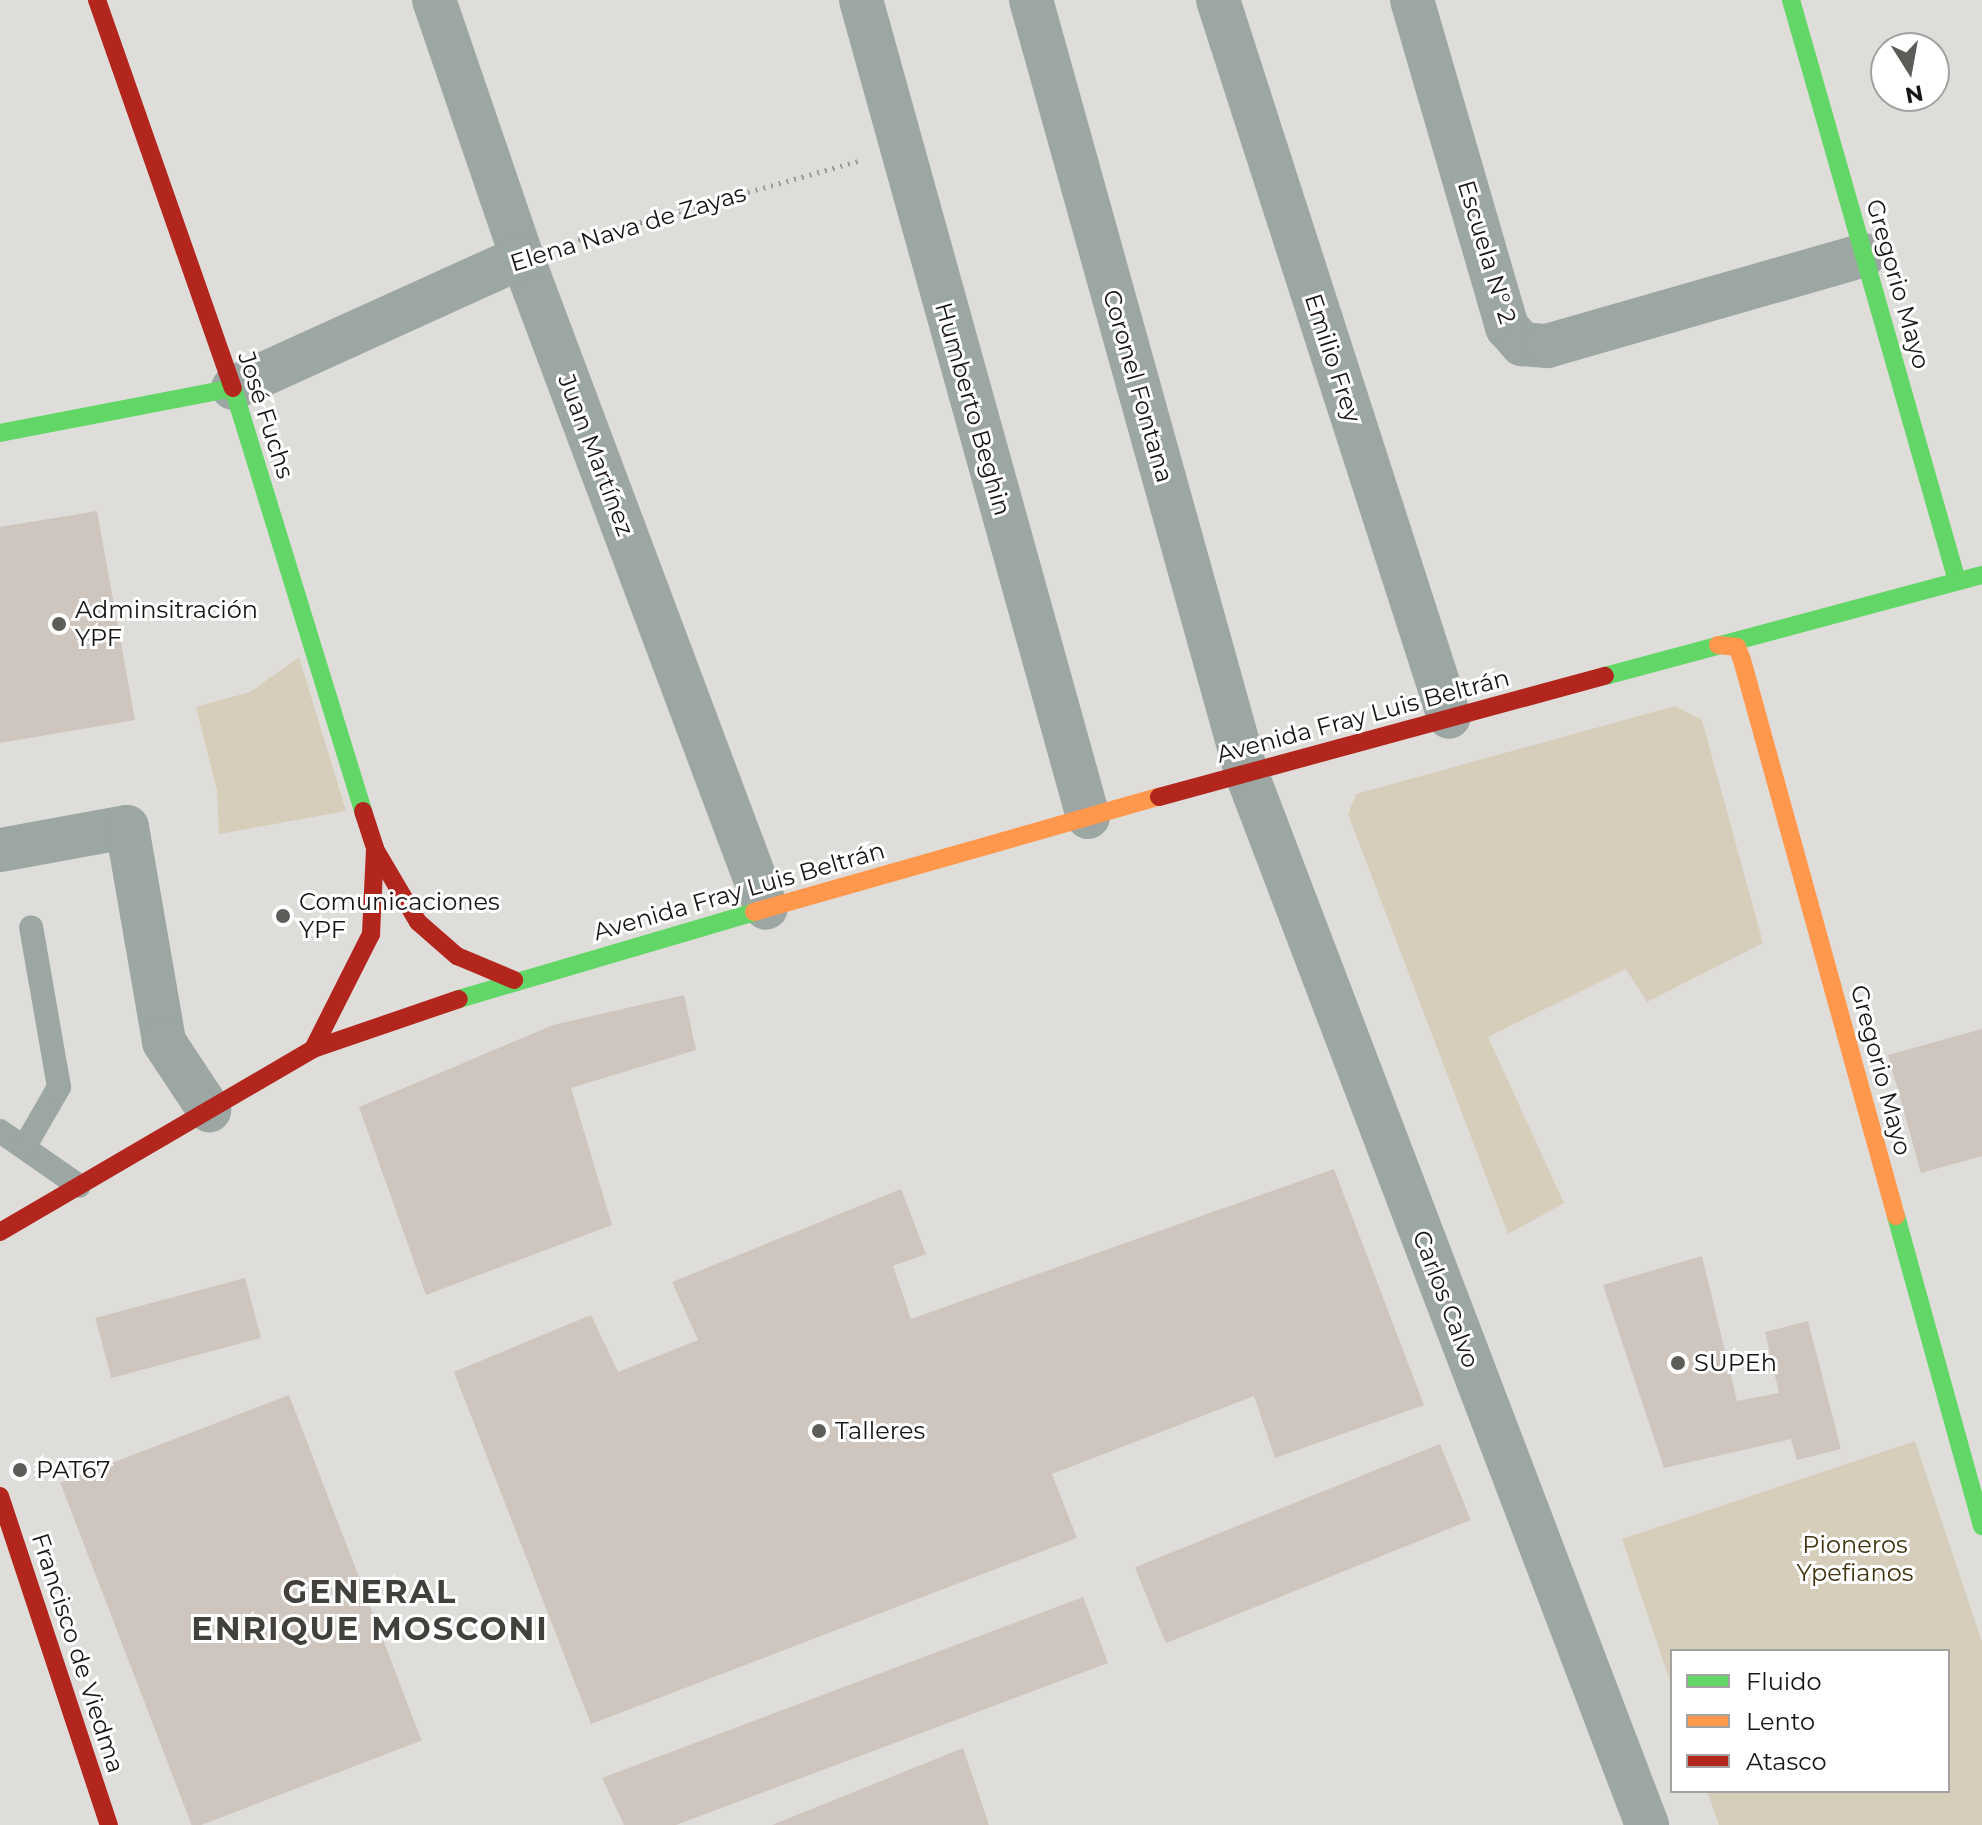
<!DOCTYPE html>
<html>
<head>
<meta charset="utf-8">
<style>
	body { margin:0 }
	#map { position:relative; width:1982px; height:1825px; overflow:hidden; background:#dfddda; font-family:Montserrat,sans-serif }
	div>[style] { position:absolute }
	.green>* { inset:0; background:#d6cebb }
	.building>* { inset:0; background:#cdc5be; transform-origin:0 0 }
	.path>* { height:5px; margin-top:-2.5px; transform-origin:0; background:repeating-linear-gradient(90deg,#989f9e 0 2px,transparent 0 8px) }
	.lane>* { height:24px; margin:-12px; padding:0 12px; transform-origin:12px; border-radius:12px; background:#9ca6a3 }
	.street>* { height:44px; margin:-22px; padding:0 22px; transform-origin:22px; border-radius:22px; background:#9ca6a3 }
	.fast>* { height:18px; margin:-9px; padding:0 9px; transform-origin:9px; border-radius:9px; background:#63d668 }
	.slow>* { height:18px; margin:-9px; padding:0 9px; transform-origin:9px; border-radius:9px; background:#ff974d }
	.jam>* { height:18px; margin:-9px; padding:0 9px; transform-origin:9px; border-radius:9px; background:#b3261e }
	.dots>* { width:22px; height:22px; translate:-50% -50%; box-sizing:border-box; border:4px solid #fff; border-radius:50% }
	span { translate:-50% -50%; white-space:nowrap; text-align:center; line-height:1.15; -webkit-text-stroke:6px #fff; paint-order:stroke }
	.street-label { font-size:24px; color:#171614 }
	.poi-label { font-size:24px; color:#171614 }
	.left { translate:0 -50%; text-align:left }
	.park-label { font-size:24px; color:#423410 }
	.district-label { font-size:32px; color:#42403c; font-weight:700; letter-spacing:2px }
	.legend { position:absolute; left:1670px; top:1649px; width:280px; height:144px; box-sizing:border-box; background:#fff; border:2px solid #a2a2a1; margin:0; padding:10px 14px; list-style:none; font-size:24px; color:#171614 }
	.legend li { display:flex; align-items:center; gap:16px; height:40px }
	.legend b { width:40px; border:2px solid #a2a2a1 }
	.north { position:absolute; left:1870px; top:32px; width:80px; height:80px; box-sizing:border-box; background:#fff; border:2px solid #a2a2a1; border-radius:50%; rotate:169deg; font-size:22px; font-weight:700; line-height:32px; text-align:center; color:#171614 }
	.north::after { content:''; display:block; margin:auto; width:28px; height:36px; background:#5d5c59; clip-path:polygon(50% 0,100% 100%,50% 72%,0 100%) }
</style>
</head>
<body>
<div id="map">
	<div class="green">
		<i style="clip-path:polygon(299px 657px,346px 811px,219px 834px,217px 790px,196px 707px,250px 692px)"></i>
		<i style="clip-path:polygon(1675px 706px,1702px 720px,1763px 943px,1647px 1002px,1626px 969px,1488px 1037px,1564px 1203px,1508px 1234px,1348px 814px,1356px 794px)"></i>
		<i style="clip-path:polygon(1915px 1441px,1982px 1642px,1982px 1825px,1719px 1825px,1707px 1791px,1948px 1791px,1948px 1651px,1672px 1651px,1672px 1687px,1622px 1539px)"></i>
	</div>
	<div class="building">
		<i style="clip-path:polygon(97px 511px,135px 720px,0 743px,0 527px)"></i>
		<i style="clip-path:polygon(684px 995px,696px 1050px,571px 1088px,612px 1225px,426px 1295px,359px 1107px,553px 1025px)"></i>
		<i style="clip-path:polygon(1982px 1029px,1982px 1156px,1921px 1173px,1888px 1055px)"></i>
		<i style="clip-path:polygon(1334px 1169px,1424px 1405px,1275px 1458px,1254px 1396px,1052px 1474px,1077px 1538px,591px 1724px,454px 1372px,591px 1315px,618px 1372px,698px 1340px,672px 1282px,901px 1189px,926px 1254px,893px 1266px,911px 1319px)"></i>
		<i style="clip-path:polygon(1702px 1256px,1737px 1401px,1779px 1393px,1765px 1332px,1808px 1321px,1841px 1449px,1797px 1460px,1791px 1439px,1664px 1468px,1603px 1285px)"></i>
		<i style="left:245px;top:1278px;width:62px;height:155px;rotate:75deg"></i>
		<i style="left:289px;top:1395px;width:370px;height:245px;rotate:69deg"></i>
		<i style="left:1440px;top:1444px;width:82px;height:329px;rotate:68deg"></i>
		<i style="clip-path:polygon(1083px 1597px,1108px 1663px,676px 1825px,624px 1825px,602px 1778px)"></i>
		<i style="clip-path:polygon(963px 1748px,989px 1825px,772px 1825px)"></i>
	</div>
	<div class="path">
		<i style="left:563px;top:244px;width:310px;rotate:-15.7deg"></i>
	</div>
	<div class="lane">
		<i style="left:0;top:1131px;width:96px;rotate:34.8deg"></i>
		<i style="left:25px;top:1146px;width:68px;rotate:-60deg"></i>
		<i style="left:59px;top:1087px;width:162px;rotate:-99.9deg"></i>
	</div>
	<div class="street">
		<i style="left:434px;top:0;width:272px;rotate:71.1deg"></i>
		<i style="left:522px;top:257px;width:695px;rotate:69.45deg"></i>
		<i style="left:861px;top:0;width:848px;rotate:74.47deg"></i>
		<i style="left:1031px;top:0;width:801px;rotate:74.44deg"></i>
		<i style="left:1246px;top:772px;width:1127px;rotate:69.15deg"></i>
		<i style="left:1218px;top:0;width:753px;rotate:72.14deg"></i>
		<i style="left:1412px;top:0;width:341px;rotate:73.8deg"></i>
		<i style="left:1507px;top:327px;width:23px;rotate:49deg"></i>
		<i style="left:1522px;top:344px;width:25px;rotate:5deg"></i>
		<i style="left:1547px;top:346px;width:330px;rotate:-16deg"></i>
		<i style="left:233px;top:388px;width:317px;rotate:-24.4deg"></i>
		<i style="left:0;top:850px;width:129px;rotate:-10.3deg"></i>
		<i style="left:127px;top:827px;width:218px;rotate:80.2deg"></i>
		<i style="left:164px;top:1042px;width:82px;rotate:56.5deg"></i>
	</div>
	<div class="fast">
		<i style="left:1791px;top:0;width:604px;rotate:74.05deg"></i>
		<i style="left:0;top:433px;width:237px;rotate:-10.9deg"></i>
		<i style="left:233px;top:388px;width:443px;rotate:72.9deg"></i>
		<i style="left:1605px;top:676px;width:390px;rotate:-15deg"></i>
		<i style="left:459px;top:999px;width:308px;rotate:-16.4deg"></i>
		<i style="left:1896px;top:1216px;width:322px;rotate:74.5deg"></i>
	</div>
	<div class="slow">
		<i style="left:1718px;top:645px;width:19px;rotate:6deg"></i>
		<i style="left:1737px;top:647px;width:14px;rotate:69deg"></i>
		<i style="left:1742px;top:660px;width:577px;rotate:74.52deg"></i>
		<i style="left:754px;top:912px;width:421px;rotate:-15.9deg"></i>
	</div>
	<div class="jam">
		<i style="left:97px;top:0;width:411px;rotate:70.7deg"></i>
		<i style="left:1159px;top:797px;width:462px;rotate:-15.2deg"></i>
		<i style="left:363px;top:811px;width:40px;rotate:72deg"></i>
		<i style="left:375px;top:849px;width:85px;rotate:59.5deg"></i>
		<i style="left:418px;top:922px;width:52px;rotate:41.1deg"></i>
		<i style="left:457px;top:956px;width:62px;rotate:22.8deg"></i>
		<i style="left:313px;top:1049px;width:129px;rotate:-63.2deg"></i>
		<i style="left:371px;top:934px;width:85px;rotate:-87.3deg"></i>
		<i style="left:0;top:1232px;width:363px;rotate:-30.3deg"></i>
		<i style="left:313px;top:1049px;width:154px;rotate:-18.9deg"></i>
		<i style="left:0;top:1496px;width:347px;rotate:71.7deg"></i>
	</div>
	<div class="dots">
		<i style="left:59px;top:624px;background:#5d5c59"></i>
		<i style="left:283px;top:916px;background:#5d5c59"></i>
		<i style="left:1678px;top:1363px;background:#5d5c59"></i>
		<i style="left:819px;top:1431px;background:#5d5c59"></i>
		<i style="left:20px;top:1470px;background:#5d5c59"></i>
	</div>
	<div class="street-label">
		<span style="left:628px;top:228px;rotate:-17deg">Elena Nava de Zayas</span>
		<span style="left:1487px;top:252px;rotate:73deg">Escuela N° 2</span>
		<span style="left:1898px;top:284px;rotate:74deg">Gregorio Mayo</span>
		<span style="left:1333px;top:358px;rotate:72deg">Emilio Frey</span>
		<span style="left:1138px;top:386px;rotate:74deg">Coronel Fontana</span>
		<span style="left:973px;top:409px;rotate:74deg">Humberto Beghin</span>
		<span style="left:266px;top:415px;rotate:72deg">José Fuchs</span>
		<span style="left:596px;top:455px;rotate:69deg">Juan Martínez</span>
		<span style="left:1363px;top:716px;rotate:-15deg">Avenida Fray Luis Beltrán</span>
		<span style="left:739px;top:891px;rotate:-16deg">Avenida Fray Luis Beltrán</span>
		<span style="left:1881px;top:1070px;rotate:75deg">Gregorio Mayo</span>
		<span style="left:1446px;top:1299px;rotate:69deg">Carlos Calvo</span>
		<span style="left:78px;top:1653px;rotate:72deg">Francisco de Viedma</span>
	</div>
	<div class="poi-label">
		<span class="left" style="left:75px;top:624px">Adminsitración<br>YPF</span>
		<span class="left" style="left:299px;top:916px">Comunicaciones<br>YPF</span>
		<span class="left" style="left:1694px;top:1363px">SUPEh</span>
		<span class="left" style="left:835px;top:1431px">Talleres</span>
		<span class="left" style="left:36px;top:1470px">PAT67</span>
	</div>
	<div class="park-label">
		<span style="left:1855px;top:1559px">Pioneros<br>Ypefianos</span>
	</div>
	<div class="district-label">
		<span style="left:370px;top:1611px">GENERAL<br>ENRIQUE MOSCONI</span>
	</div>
	<ul class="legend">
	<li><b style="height:10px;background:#63d668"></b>Fluido</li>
	<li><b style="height:10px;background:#ff974d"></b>Lento</li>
	<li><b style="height:10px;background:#b3261e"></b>Atasco</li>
	</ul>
	<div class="north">N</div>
</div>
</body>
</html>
